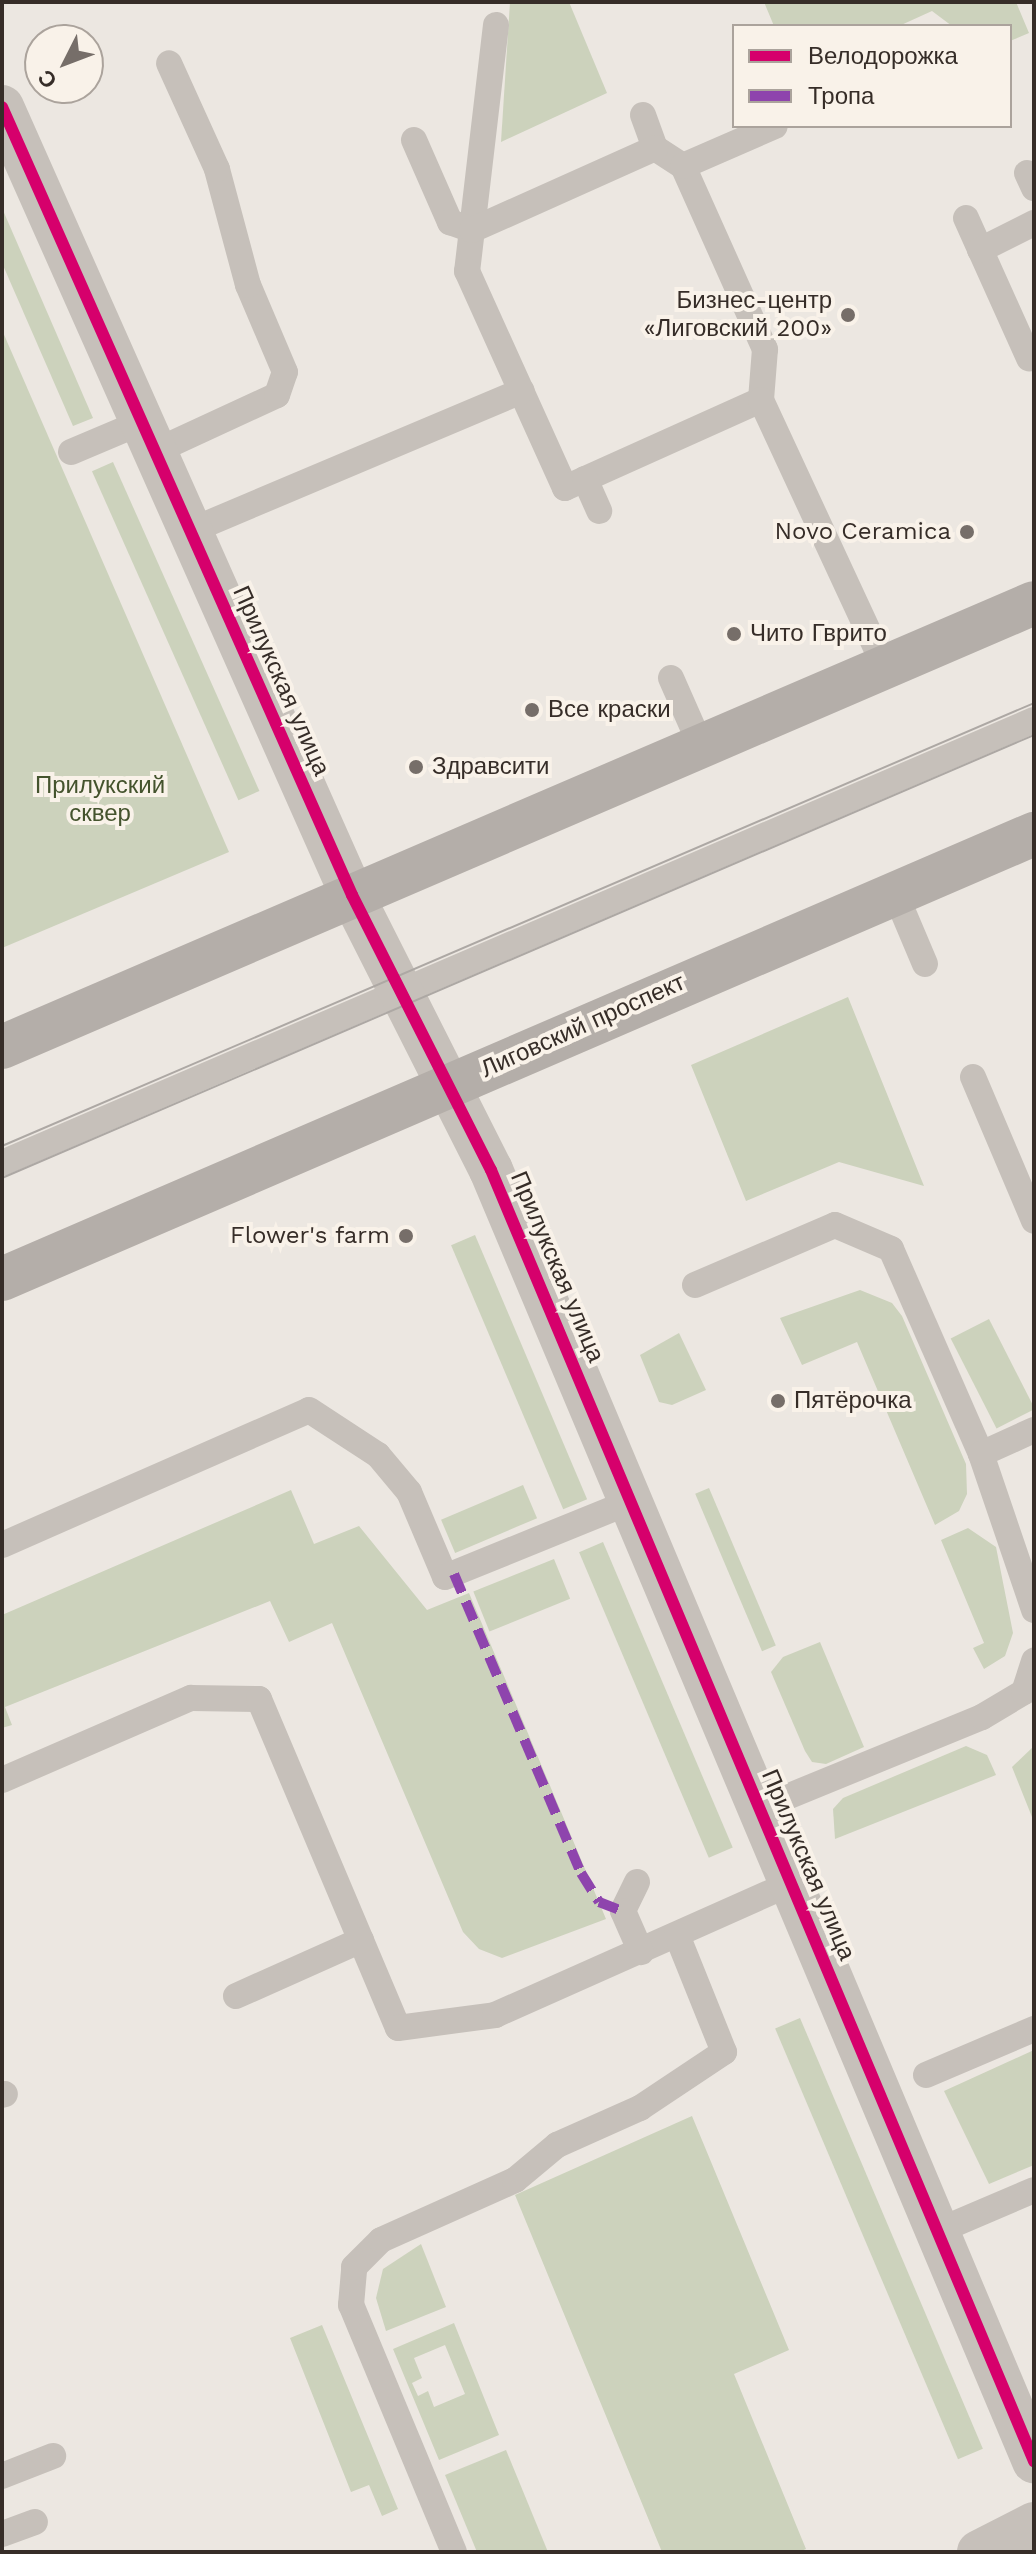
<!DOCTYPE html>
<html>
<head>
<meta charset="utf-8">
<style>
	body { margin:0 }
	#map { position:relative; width:1036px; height:2554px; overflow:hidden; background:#ece7e1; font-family:"Work Sans",sans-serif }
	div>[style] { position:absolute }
	.green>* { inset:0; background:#ccd2bc; transform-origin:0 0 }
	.lane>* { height:26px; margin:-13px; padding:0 13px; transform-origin:13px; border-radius:13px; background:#c6c0ba }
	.street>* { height:44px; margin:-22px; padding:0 22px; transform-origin:22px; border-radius:22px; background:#c6c0ba }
	.primary>* { height:44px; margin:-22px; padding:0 22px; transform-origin:22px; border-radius:22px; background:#b4aea9 }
	.tram>* { height:2px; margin:-1px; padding:0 1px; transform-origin:1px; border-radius:1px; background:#ada8a4 }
	.quiet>* { height:10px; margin-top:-5px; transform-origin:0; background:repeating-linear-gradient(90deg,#8e44ad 0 20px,transparent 0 30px) }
	.cycleway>* { height:12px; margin:-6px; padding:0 6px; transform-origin:6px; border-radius:6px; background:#d6006c }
	.dots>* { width:22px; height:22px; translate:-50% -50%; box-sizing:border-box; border:4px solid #f9f2e9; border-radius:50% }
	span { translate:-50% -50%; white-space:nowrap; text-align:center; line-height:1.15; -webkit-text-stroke:8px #f9f2e9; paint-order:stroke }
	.poi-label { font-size:24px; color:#362d28 }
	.right { translate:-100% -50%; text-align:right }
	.left { translate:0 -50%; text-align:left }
	.street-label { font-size:24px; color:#362d28 }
	.park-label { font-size:24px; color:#44532d }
	.frame { position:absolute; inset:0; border:4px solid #362d28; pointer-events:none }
	.legend { position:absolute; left:732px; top:24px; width:280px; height:104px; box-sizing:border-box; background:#f9f2e9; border:2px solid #aba39c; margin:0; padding:10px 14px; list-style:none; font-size:24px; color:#362d28 }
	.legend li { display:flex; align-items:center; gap:16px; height:40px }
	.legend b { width:40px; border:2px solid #aba39c }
	.north { position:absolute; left:24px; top:24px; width:80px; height:80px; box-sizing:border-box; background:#f9f2e9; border:2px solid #aba39c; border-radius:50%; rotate:228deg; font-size:22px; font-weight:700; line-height:32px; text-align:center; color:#362d28 }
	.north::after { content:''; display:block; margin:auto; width:28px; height:36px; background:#766e69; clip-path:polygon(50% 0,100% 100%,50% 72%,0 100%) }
</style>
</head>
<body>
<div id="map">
	<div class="green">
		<i style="clip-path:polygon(510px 2px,569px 2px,607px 93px,501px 142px)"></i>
		<i style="clip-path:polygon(764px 2px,1016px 2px,1029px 33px,1010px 41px,1010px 26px,952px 26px,932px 11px,899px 26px,774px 26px)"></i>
		<i style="clip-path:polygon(2px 208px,93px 418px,73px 426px,2px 263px)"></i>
		<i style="clip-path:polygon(2px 330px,229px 852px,2px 948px)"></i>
		<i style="left:113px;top:462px;width:360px;height:23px;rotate:66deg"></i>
		<i style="clip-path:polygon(848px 997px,924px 1186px,839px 1162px,746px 1201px,691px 1065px)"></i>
		<i style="left:475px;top:1235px;width:287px;height:26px;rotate:67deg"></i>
		<i style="clip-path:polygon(860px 1290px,892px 1303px,902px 1316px,966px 1464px,967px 1494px,959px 1511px,935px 1525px,857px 1342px,802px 1365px,780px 1318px)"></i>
		<i style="left:989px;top:1319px;width:101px;height:43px;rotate:63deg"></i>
		<i style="clip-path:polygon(679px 1333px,706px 1390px,672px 1405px,659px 1402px,640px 1355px)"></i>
		<i style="left:523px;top:1485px;width:36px;height:89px;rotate:67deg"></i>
		<i style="left:709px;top:1488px;width:171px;height:15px;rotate:67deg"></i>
		<i style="clip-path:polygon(291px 1490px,314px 1544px,359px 1526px,427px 1610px,469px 1593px,606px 1919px,502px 1958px,479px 1949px,463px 1932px,332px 1623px,289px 1642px,270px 1601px,5px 1707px,12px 1725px,2px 1728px,2px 1615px)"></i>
		<i style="clip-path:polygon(968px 1528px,996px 1547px,1013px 1633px,1005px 1656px,984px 1669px,973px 1648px,984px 1643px,941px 1540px)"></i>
		<i style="left:603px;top:1542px;width:332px;height:26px;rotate:67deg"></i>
		<i style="left:554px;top:1559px;width:43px;height:87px;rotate:68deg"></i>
		<i style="clip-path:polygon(820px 1642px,864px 1747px,826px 1764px,812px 1762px,805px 1751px,771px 1672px,783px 1657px)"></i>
		<i style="clip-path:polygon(966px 1746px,987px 1755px,996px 1775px,835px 1839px,833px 1809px,843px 1798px)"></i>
		<i style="clip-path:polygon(1034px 1746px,1034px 1822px,1012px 1767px)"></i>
		<i style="left:800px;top:2018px;width:468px;height:27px;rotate:67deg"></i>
		<i style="clip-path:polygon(1034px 2050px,1034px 2165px,989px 2184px,944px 2091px)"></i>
		<i style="clip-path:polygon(692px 2116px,789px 2350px,734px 2374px,806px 2549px,799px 2552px,662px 2552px,515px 2195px)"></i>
		<i style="clip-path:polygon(421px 2244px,446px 2307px,386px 2331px,376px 2298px,383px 2269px)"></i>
		<i style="clip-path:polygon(evenodd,454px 2323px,499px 2435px,439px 2460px,393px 2349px,454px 2323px,445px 2345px,465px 2394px,434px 2407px,428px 2391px,418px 2396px,412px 2383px,422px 2378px,414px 2358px,445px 2345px)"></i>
		<i style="clip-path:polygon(322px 2325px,398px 2509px,382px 2516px,369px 2485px,351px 2492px,290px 2338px)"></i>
		<i style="clip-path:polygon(506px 2450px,548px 2552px,477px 2552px,445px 2475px)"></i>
	</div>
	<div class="lane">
		<i style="left:496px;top:25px;width:248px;rotate:96.7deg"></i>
		<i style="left:467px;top:271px;width:238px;rotate:65.7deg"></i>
		<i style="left:565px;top:488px;width:215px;rotate:-24.2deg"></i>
		<i style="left:643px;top:115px;width:35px;rotate:70deg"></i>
		<i style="left:655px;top:148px;width:33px;rotate:33deg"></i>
		<i style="left:683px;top:166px;width:201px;rotate:65.9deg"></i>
		<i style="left:765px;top:349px;width:51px;rotate:94.5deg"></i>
		<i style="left:761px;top:400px;width:294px;rotate:65.1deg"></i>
		<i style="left:414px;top:140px;width:90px;rotate:66.3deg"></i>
		<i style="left:450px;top:222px;width:23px;rotate:20deg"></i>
		<i style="left:472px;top:230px;width:201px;rotate:-24.1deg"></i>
		<i style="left:683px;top:166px;width:100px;rotate:-23.5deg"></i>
		<i style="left:1027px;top:173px;width:17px;rotate:65deg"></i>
		<i style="left:966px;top:218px;width:154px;rotate:65.8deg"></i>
		<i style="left:980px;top:250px;width:60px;rotate:-26.6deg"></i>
		<i style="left:156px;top:451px;width:133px;rotate:-24.8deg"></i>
		<i style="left:277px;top:395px;width:24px;rotate:-71deg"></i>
		<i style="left:285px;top:372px;width:95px;rotate:-113deg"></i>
		<i style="left:248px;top:285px;width:120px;rotate:-105deg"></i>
		<i style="left:217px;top:169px;width:116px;rotate:-114.4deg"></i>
		<i style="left:71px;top:452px;width:77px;rotate:-22.9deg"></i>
		<i style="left:585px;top:479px;width:35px;rotate:66deg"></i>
		<i style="left:190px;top:531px;width:360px;rotate:-22.9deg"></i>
		<i style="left:671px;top:678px;width:74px;rotate:66.2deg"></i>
		<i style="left:895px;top:893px;width:77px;rotate:67.1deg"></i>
		<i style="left:973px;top:1077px;width:156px;rotate:67deg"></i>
		<i style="left:2px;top:1163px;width:1123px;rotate:-23.23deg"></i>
		<i style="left:695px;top:1285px;width:152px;rotate:-23.2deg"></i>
		<i style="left:835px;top:1225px;width:61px;rotate:23.2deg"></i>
		<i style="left:891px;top:1249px;width:224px;rotate:66.3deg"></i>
		<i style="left:981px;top:1454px;width:165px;rotate:71.2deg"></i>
		<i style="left:981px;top:1454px;width:58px;rotate:-24.4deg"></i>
		<i style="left:2px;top:1545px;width:335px;rotate:-23.7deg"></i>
		<i style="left:309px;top:1410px;width:82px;rotate:33.1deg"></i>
		<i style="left:378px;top:1455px;width:48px;rotate:50deg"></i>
		<i style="left:409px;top:1492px;width:92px;rotate:67deg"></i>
		<i style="left:445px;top:1577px;width:202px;rotate:-22.1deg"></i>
		<i style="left:2px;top:1780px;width:206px;rotate:-23.5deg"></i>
		<i style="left:191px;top:1698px;width:68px;rotate:0.8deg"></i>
		<i style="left:259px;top:1699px;width:357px;rotate:67.1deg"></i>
		<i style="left:398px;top:2028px;width:98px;rotate:-7.6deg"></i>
		<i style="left:495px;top:2015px;width:325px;rotate:-24deg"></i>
		<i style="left:760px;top:1808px;width:240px;rotate:-22.3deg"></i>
		<i style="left:982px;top:1717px;width:49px;rotate:-30.8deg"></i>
		<i style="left:1024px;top:1692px;width:33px;rotate:-72deg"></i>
		<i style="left:637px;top:1882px;width:32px;rotate:116deg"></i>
		<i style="left:623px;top:1911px;width:45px;rotate:66.3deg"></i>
		<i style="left:236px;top:1996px;width:137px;rotate:-24.1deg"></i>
		<i style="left:926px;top:2075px;width:117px;rotate:-23.1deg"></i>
		<i style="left:2px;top:2095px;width:3px;rotate:-18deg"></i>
		<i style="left:938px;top:2231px;width:104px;rotate:-23.1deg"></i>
		<i style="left:2px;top:2476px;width:55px;rotate:-21.4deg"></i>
		<i style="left:2px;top:2534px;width:35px;rotate:-20deg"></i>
		<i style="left:454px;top:2552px;width:268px;rotate:-112.6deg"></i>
		<i style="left:351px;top:2305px;width:38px;rotate:-85deg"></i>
		<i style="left:354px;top:2267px;width:38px;rotate:-45deg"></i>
		<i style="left:381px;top:2240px;width:147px;rotate:-24.1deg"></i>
		<i style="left:515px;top:2180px;width:55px;rotate:-39.8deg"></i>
		<i style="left:557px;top:2145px;width:91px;rotate:-24deg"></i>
		<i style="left:640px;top:2108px;width:101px;rotate:-33.7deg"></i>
		<i style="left:724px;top:2052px;width:126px;rotate:-111.9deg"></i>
	</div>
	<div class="street">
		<i style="left:2px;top:107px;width:862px;rotate:66.05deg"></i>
		<i style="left:352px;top:895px;width:308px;rotate:63.2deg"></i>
		<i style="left:491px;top:1170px;width:1401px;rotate:67.19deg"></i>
		<i style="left:979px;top:2552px;width:62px;rotate:-27deg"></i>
	</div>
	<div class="primary">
		<i style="left:2px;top:1047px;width:1123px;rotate:-23.28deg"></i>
		<i style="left:2px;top:1279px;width:1124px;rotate:-23.33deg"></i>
	</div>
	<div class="tram">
		<i style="left:2px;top:1146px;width:1123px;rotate:-23.23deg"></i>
		<i style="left:2px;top:1178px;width:1123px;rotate:-23.23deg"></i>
	</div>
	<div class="quiet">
		<i style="left:454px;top:1574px;width:325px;rotate:67deg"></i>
		<i style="left:581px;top:1873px;width:34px;rotate:58deg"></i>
		<i style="left:599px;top:1902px;width:26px;rotate:21deg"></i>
	</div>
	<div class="cycleway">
		<i style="left:2px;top:107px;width:862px;rotate:66.05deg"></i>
		<i style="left:352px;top:895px;width:308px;rotate:63.2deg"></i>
		<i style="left:491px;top:1170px;width:1401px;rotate:67.19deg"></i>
	</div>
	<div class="dots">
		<i style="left:848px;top:315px;background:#766e69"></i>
		<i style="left:967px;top:532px;background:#766e69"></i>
		<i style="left:734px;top:634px;background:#766e69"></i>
		<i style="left:532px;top:710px;background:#766e69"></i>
		<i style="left:416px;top:767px;background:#766e69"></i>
		<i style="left:406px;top:1236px;background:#766e69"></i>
		<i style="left:778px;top:1401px;background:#766e69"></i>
	</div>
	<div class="poi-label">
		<span class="right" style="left:832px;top:315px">Бизнес-центр<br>«Лиговский 200»</span>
		<span class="right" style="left:951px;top:532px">Novo Ceramica</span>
		<span class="left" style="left:750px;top:634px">Чито Гврито</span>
		<span class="left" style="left:548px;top:710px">Все краски</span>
		<span class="left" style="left:432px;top:767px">Здравсити</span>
		<span class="right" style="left:390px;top:1236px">Flower's farm</span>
		<span class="left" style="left:794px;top:1401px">Пятёрочка</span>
	</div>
	<div class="street-label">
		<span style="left:281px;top:681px;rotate:66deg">Прилукская улица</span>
		<span style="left:583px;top:1026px;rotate:-24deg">Лиговский проспект</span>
		<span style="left:557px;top:1267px;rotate:67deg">Прилукская улица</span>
		<span style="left:808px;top:1865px;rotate:67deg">Прилукская улица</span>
	</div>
	<div class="park-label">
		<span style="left:100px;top:800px">Прилукский<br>сквер</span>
	</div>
	<div class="frame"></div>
	<ul class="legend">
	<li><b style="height:10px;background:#d6006c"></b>Велодорожка</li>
	<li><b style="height:10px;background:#8e44ad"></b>Тропа</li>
	</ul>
	<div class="north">С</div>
</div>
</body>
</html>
